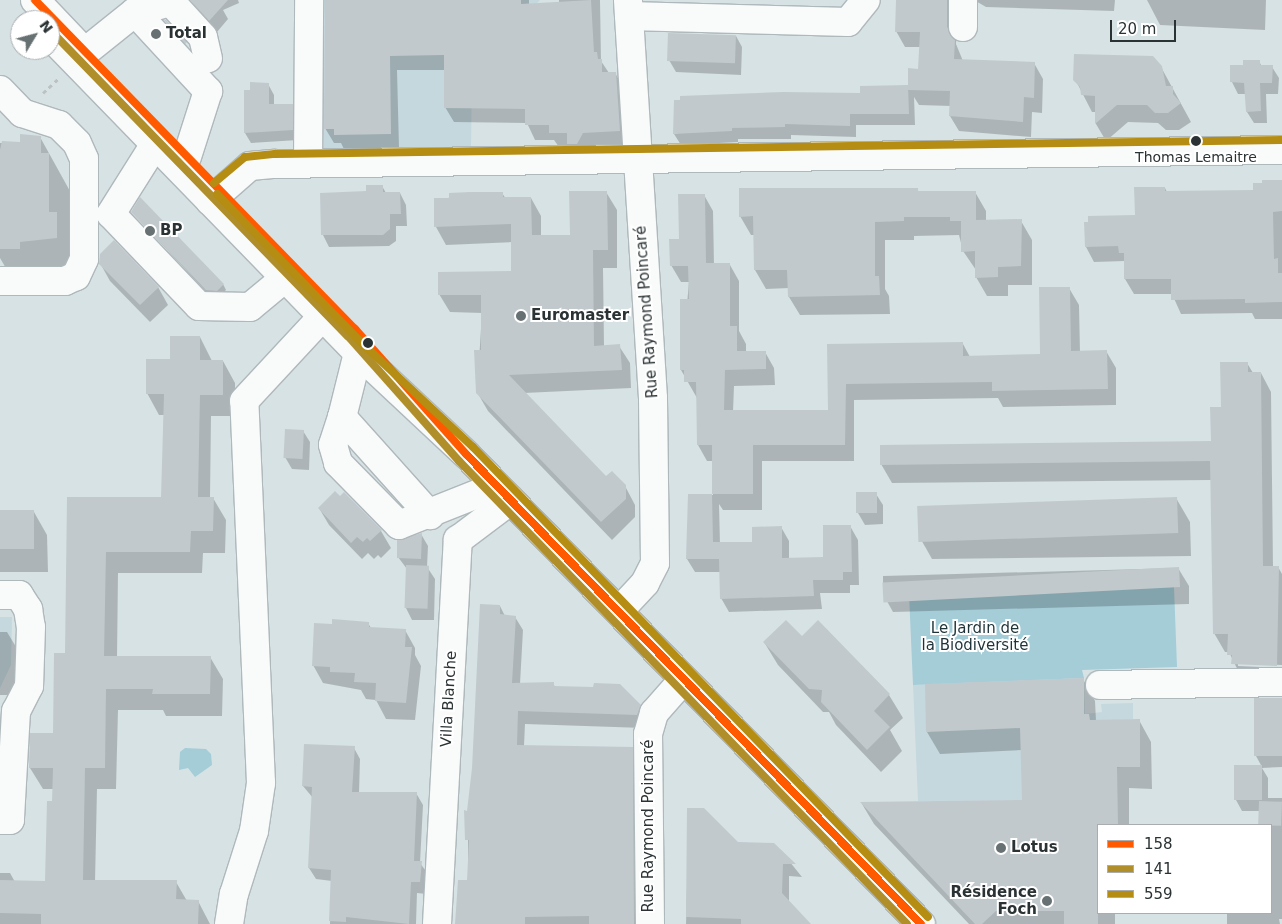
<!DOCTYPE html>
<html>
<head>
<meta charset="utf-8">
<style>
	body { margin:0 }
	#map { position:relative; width:1282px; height:924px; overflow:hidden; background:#d7e2e5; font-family:"DejaVu Sans",sans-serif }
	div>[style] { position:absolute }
	.built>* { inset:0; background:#c4d8de }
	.green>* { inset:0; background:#a4cdd8 }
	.shadow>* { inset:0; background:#0003 }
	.building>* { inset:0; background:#c1c9cd; transform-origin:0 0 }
	.path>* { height:3px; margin-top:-1.5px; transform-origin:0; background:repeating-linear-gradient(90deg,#bdc1c1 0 4px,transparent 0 8px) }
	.roads { filter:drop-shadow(1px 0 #afb8bb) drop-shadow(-1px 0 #afb8bb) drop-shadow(0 1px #afb8bb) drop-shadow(0 -1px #afb8bb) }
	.minor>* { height:28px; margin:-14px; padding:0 14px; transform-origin:14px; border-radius:14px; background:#f9fbfb }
	.major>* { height:28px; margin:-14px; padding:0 14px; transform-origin:14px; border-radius:14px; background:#f9fbfb }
	.bus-1>* { height:8px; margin:-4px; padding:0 4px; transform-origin:4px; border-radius:4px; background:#ff5a00 }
	.bus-2>* { height:8px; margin:-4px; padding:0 4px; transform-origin:4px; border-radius:4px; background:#b08e2a }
	.bus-3>* { height:8px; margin:-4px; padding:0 4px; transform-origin:4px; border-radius:4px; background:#b48d12 }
	.dots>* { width:14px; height:14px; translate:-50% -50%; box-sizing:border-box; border:2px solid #fff; border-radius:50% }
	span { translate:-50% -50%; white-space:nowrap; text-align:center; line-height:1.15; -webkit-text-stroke:4px #fff; paint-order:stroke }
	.bus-label { font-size:14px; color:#2a3234 }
	.poi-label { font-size:15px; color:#2a3234; font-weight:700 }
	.left { translate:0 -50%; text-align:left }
	.right { translate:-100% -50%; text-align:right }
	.street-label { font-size:15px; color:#2a3234 }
	.park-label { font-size:15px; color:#1e3439 }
	.legend { position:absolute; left:1097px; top:824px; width:175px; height:90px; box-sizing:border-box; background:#fff; border:1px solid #aaadae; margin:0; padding:6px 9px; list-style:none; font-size:15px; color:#2a3234 }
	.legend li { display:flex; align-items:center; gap:10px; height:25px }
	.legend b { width:25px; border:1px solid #aaadae }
	.north { position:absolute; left:10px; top:10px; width:50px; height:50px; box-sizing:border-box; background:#fff; border:1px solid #aaadae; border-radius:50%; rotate:53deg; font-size:14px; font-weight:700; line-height:20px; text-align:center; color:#2a3234 }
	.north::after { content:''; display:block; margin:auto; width:18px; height:22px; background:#677072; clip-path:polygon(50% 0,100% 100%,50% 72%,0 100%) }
	.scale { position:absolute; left:1110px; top:20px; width:66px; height:22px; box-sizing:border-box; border:2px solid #2a3234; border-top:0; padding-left:6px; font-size:15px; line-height:18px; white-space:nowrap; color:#2a3234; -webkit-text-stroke:4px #fff; paint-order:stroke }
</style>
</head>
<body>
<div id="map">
	<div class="built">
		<i style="clip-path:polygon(297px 0,540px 0,472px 75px,471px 147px,295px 149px)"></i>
		<i style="clip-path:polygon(0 617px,12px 617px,11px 665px,0 688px)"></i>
		<i style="clip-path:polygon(1084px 678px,1085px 714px,1102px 712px,1101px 704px,1133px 703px,1133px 719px,1121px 720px,1122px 767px,1115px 768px,1117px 800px,918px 801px,913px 685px,956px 683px,957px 688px,970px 687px,970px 682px,1001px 681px,1001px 686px,1014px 685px,1014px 680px)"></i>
	</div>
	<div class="green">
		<i style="clip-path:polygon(1174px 587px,1177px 667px,1082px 670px,1084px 678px,913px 685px,909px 594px)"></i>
		<i style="clip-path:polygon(185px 748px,206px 749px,211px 754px,212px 765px,195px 777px,188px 768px,179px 770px,180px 752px)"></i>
	</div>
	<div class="shadow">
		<i style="clip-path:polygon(191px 0,238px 0,239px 3px,223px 10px,228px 19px,217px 32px)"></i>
		<i style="clip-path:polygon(325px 0,529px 0,529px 5px,559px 3px,559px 0,600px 0,601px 61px,609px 73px,615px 73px,624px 88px,627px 146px,559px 147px,554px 140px,535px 140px,527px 123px,454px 122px,445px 107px,445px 70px,397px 70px,399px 148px,344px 149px,341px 143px,334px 143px,325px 128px)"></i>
		<i style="clip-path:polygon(898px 0,972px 0,958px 7px,956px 44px,963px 61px,1034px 63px,1043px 79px,1042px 113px,1032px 112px,1031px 137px,959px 131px,950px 116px,951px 106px,919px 105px,914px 97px,915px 125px,856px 125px,856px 137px,791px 135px,791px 139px,738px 139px,738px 142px,681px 145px,674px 134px,862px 95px,907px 86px,910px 90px,909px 70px,919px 70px,920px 47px,905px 47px,896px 31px)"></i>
		<i style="clip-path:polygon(974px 0,1115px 0,1114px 11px,986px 7px)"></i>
		<i style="clip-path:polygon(1147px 0,1266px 0,1265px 30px,1160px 25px)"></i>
		<i style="clip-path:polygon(736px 36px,742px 47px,741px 75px,676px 72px,669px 60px)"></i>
		<i style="clip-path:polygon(1259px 61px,1262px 67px,1272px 67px,1279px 78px,1278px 94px,1266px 94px,1267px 123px,1254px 123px,1247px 112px,1246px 94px,1238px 94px,1232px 82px,1245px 66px)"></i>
		<i style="clip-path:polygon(1161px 67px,1191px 122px,1179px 130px,1166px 130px,1158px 123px,1128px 122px,1106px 141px,1096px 124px,1096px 112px,1092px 112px,1075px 79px)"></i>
		<i style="clip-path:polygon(268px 84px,274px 95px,274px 105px,292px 105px,298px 116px,298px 140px,251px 143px,245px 133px,251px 91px)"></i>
		<i style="clip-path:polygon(40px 137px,76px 202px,83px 286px,47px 289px,47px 296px,22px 296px,0 258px,0 143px,22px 143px)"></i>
		<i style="clip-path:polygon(1282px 181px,1282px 319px,1255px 319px,1252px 313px,1181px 314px,1172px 294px,1134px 294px,1125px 279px,1125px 261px,1094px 262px,1086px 247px,1136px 216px,1165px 188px,1167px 192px,1255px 191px)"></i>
		<i style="clip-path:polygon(382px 186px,386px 193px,400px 193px,406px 205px,407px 226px,396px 226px,396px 241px,389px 246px,329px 247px,323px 235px,321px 194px,367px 192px)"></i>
		<i style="clip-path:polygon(917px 189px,919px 192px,975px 192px,986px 211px,986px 221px,1021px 221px,1032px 240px,1032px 285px,1008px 285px,1008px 296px,987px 296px,976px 277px,976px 270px,963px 251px,959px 235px,914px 236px,914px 240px,885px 240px,885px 289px,889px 296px,890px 314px,800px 315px,789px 297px,789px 288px,766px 289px,755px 270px,754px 235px,751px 235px,740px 216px)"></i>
		<i style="clip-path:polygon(606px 192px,617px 210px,617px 268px,603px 268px,604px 346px,619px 346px,630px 363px,631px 388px,524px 393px,606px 478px,625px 486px,635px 505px,635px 517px,612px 540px,488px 411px,477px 392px,482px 313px,450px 312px,439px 294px,513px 273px,513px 242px,446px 245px,436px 227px,436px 199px,502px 193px,506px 199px,531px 198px,541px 216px,541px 236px,572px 236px)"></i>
		<i style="clip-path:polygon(704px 195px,713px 211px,714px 265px,730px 265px,739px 281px,739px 331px,746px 344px,746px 352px,765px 352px,774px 368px,775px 385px,734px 386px,733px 412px,829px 412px,828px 345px,963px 344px,970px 357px,1041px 355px,1069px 288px,1079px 305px,1080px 352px,1106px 351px,1116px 368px,1116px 405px,1003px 407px,998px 398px,854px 400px,854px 461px,762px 461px,762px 510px,723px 510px,719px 504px,720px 544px,753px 544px,781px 527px,789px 541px,789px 559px,825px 559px,850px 526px,858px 540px,859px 585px,850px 585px,850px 593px,820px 593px,822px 609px,729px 612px,721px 598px,721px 572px,695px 572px,687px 559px,689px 495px,713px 495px,713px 461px,707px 461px,698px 445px,697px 398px,681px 370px,689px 282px,681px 282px,671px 265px,680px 241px)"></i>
		<i style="clip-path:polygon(132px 212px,223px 284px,226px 290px,220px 296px,210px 296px)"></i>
		<i style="clip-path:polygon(100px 263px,158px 287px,168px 305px,150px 322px,110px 281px)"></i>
		<i style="clip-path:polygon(200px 337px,212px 361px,223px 361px,235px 383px,235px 416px,211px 416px,210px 498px,213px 498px,226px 520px,225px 553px,203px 553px,202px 573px,118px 573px,117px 658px,210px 657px,223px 679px,222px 716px,166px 716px,163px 710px,118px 710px,116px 789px,97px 789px,95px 882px,176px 882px,187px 901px,198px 901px,210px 924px,0 924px,0 873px,10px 873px,15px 882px,46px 882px,54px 789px,43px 789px,30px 768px,54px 734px,67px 654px,68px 498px,162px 498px,164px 415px,159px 415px,147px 393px,171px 361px)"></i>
		<i style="clip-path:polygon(1247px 363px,1253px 373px,1261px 373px,1271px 392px,1273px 567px,1278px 567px,1282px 574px,1282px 665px,1238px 663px,1238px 666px,1282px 668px,1282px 685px,1244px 683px,1229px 652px,1225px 652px,1214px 633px,1212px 480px,892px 483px,881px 464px,1212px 442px,1222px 409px)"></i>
		<i style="clip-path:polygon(303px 431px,310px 442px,309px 470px,292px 469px,285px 457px)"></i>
		<i style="clip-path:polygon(876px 494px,883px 505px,883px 524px,865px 525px,858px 513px)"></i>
		<i style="clip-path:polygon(1176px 498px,1190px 522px,1191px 556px,932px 559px,919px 536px)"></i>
		<i style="clip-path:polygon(319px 508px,381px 531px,391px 548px,381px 558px,378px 555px,374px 559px,368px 553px,362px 559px,329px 525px)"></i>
		<i style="clip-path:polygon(0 512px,34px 512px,47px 535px,48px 572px,0 572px)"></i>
		<i style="clip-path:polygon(421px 534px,428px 546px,427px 567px,435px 579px,434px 620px,412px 620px,406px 608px,407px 569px,398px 557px)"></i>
		<i style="clip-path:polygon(1178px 568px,1189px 586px,1189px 604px,893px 612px,883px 594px,883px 576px)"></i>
		<i style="clip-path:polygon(500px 606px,505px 616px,515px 617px,523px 630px,520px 684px,553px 683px,555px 687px,640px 706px,647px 719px,644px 728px,525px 724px,524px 746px,632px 748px,639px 761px,642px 924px,456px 924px,468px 882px,468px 812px)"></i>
		<i style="clip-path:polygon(818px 622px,889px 695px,903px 718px,890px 730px,902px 751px,881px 772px,836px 725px,829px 712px,823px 712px,778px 665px,764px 642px,802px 638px)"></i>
		<i style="clip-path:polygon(368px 623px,371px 628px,405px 630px,415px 648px,415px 655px,421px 666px,415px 720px,386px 719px,376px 700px,366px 699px,361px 690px,323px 683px,313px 665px,333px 625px)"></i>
		<i style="clip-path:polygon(0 632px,7px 632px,21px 655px,14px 695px,0 695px)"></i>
		<i style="clip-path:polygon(1083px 679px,1095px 701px,1096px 721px,1139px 720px,1151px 742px,1152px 789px,1129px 788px,1129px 825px,1098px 825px,1098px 913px,1115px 913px,1115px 924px,969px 924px,874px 824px,862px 804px,1023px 801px,1022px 750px,940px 754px,927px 732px)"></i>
		<i style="clip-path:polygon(1282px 698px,1282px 767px,1262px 768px,1268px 778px,1268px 798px,1282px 798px,1282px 919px,1279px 919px,1280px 924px,1227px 924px,1227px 913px,1271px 913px,1271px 825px,1261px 825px,1261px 811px,1242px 811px,1236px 800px,1235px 767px,1262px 767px,1256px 756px,1256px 699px)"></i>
		<i style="clip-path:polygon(354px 748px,360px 759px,359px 794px,416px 793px,423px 805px,420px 863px,428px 874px,427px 894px,417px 893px,416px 924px,330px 924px,332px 881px,316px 879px,309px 868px,313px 798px,303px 786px)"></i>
		<i style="clip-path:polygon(689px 809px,738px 843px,781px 851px,802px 877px,789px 876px,789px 902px,807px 924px,686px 924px)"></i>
	</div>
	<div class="building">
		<i style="clip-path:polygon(190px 0,228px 0,209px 21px)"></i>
		<i style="clip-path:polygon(325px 0,521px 0,521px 4px,591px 0,594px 52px,597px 52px,598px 59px,602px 59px,602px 72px,616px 72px,620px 131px,583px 133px,577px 144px,567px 144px,567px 133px,549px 133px,549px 125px,525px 125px,525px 109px,444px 108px,444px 55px,390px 56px,391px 134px,334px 135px,334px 129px,324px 129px)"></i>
		<i style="clip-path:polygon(896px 0,947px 0,947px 27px,955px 40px,954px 59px,1035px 62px,1034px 98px,1024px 97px,1023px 122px,949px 116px,950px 91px,908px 90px,908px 68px,918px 69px,920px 32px,895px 32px)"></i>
		<i style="clip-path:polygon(164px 20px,166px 20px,187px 42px,185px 44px)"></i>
		<i style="left:668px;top:33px;width:68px;height:28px;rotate:2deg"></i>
		<i style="clip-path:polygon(1074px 54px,1153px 56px,1162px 66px,1166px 86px,1173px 86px,1173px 94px,1181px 103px,1168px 113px,1155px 113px,1147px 105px,1117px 105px,1095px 124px,1095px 96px,1081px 95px,1080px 87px,1073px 80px)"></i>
		<i style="clip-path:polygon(1243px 60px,1260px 60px,1260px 65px,1273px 65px,1272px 83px,1260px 83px,1261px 111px,1246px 112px,1244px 83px,1230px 82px,1230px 65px,1243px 65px)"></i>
		<i style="clip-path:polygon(250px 82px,269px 83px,269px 104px,293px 104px,293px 130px,244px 133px,244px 90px,250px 90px)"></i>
		<i style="clip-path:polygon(908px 85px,909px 114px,850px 114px,850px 126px,785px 124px,785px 127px,732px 128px,732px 131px,673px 134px,674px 100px,680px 100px,680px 96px,783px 92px,860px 93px,860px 86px)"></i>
		<i style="clip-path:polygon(20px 134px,41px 136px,41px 153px,49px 153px,49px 212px,57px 212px,57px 238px,20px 242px,20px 249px,0 249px,0 150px,2px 141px,20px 142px)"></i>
		<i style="clip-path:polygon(1262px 180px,1282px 180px,1282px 211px,1273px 212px,1274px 259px,1278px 258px,1278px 273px,1282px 273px,1282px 302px,1245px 303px,1245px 299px,1171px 300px,1171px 279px,1124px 279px,1124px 253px,1119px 253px,1118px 246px,1085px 247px,1084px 222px,1088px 222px,1088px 216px,1135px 215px,1134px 187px,1165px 187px,1165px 191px,1253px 190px,1253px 183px,1262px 183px)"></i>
		<i style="clip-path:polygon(366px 185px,383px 185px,383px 192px,400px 192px,401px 214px,390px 214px,390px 229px,383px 235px,321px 235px,320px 193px,366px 191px)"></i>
		<i style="clip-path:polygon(739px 188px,918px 188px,918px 191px,976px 191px,976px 220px,1022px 219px,1021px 266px,998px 267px,998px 277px,975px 278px,975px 251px,961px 252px,961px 221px,950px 221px,950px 217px,904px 217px,904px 221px,875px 222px,875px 276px,879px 276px,880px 295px,788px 297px,787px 270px,754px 270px,753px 216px,739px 217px)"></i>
		<i style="clip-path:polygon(569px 191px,607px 191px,608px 250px,593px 250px,594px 346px,620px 344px,622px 370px,509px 375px,606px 476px,612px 471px,626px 485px,626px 499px,601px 522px,476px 393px,474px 350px,481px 350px,481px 295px,438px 295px,438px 272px,511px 271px,511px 224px,434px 227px,434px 198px,449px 198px,449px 193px,470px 192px,503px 192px,503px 197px,531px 197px,532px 235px,570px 235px)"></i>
		<i style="clip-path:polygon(678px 194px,705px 194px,706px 263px,730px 263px,730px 326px,737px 326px,737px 351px,766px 351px,766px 369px,725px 370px,724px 410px,828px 410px,827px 344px,963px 342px,963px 356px,1040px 354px,1039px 287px,1070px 287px,1071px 351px,1107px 350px,1108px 389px,992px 391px,992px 382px,846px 384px,845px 445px,753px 445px,753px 494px,712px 494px,712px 445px,697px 445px,696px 382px,684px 382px,684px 370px,680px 370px,680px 299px,689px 299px,688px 266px,670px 266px,669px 239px,679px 239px)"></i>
		<i style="clip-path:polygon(140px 197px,224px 284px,217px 291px,206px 290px,131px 212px)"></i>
		<i style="clip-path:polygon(114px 240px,159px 287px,140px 305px,99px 264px,100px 254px)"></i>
		<i style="clip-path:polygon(170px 336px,200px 336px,200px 360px,223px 360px,223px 395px,200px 395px,198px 497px,214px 497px,213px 531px,191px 531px,190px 552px,106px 552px,104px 656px,211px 656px,210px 694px,152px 694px,153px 689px,106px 689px,105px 768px,85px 768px,83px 880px,177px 880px,176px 899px,199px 900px,198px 924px,41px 924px,41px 914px,0 913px,0 880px,45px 881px,47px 801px,52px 801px,53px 768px,29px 768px,30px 733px,53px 733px,54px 653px,65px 653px,67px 497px,161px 497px,164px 394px,146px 394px,146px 359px,170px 359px)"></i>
		<i style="clip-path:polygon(1220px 362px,1248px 362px,1248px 372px,1261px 372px,1263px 566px,1279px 566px,1277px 666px,1231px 664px,1232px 655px,1227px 655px,1228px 634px,1213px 634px,1210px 461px,880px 465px,880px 445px,1211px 441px,1210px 407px,1221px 407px)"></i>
		<i style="left:285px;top:429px;width:19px;height:29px;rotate:3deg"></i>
		<i style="clip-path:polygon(335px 491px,340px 496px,344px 492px,382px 530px,370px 541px,367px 538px,363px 542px,357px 537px,351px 543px,318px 508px)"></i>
		<i style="left:877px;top:492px;width:21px;height:21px;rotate:90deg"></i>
		<i style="clip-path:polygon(688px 494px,712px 494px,713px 542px,752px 542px,752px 527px,782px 526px,782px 558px,823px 557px,823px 525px,851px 525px,852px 572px,843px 572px,843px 580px,813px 580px,814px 596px,720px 599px,719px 559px,686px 559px)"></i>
		<i style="left:1177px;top:497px;width:36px;height:260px;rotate:88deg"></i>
		<i style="left:0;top:510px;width:34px;height:39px"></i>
		<i style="clip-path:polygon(422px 533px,421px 559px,397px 558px,397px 540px)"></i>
		<i style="left:406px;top:565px;width:23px;height:43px;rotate:2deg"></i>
		<i style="left:1179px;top:567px;width:20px;height:297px;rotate:87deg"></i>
		<i style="clip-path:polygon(480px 604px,500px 605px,500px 614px,516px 616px,512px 683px,554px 682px,554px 686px,593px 687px,594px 683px,620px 684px,641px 705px,637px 715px,518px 711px,517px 745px,633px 747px,634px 924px,589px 924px,589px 916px,525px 917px,525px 924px,455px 924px,458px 880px,467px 880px,469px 840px,465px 840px,464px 810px,467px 811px,472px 768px)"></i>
		<i style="clip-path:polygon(332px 619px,369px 622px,369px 627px,406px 629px,405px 647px,412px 647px,406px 703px,375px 701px,376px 683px,354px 682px,355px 673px,330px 672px,330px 667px,312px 666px,314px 623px,332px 624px)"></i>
		<i style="clip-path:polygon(786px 620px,802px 636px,818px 620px,890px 694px,874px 711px,890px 727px,867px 750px,821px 702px,822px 690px,809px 689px,763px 642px)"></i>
		<i style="clip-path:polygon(1084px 678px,1084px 714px,1089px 714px,1090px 720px,1140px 719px,1140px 767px,1117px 767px,1118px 825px,1098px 825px,1098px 924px,1064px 924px,1064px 911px,996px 911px,982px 924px,975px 924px,860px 802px,1022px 800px,1020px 728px,926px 732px,925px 684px)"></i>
		<i style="left:1254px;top:698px;width:28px;height:58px"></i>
		<i style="clip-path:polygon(304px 744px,355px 746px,352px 792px,417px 792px,414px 861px,422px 861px,420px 882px,411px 882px,409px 924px,346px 917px,346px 922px,329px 921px,331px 870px,308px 868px,312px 787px,302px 786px)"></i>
		<i style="left:1262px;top:765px;width:35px;height:28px;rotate:90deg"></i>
		<i style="left:1259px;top:801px;width:23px;height:24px;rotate:2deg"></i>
		<i style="clip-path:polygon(687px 808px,704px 808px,738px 842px,774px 843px,796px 864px,783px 864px,782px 893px,811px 924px,741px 924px,741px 919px,686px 917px)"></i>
	</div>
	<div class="path">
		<i style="left:43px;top:93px;width:21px;rotate:-43deg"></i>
	</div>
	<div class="roads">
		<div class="minor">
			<i style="left:135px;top:12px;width:37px;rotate:-16deg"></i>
			<i style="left:171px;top:2px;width:47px;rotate:47.6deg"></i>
			<i style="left:203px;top:37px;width:22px;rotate:77deg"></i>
			<i style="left:629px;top:16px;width:219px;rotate:1.6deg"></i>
			<i style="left:848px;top:22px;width:28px;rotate:-51deg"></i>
			<i style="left:963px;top:27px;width:27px;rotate:-90deg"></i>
			<i style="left:85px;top:52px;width:64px;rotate:-38.7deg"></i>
			<i style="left:135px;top:12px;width:108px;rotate:47.3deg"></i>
			<i style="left:208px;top:91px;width:69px;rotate:107.7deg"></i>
			<i style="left:0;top:90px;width:32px;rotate:46deg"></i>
			<i style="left:22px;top:113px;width:39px;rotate:18deg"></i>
			<i style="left:59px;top:125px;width:25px;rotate:45deg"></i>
			<i style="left:77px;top:143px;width:17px;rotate:66deg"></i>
			<i style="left:84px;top:159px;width:100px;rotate:90deg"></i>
			<i style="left:84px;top:259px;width:19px;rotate:115deg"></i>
			<i style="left:76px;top:276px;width:12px;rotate:156deg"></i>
			<i style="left:65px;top:281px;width:65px;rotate:180deg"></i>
			<i style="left:155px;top:144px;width:83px;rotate:122.2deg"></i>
			<i style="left:111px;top:214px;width:127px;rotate:46.3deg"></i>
			<i style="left:199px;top:306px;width:51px;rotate:1.1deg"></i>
			<i style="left:250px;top:307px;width:45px;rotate:-39.6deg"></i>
			<i style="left:308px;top:163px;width:163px;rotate:-89.6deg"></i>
			<i style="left:210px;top:201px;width:53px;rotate:-41.2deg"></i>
			<i style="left:250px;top:166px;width:25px;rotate:-5deg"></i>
			<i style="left:275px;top:164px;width:1007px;rotate:-0.8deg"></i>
			<i style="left:358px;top:353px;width:66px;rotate:104deg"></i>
			<i style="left:342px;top:417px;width:132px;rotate:48.1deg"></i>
			<i style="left:342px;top:417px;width:29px;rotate:108deg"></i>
			<i style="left:333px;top:445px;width:19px;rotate:74deg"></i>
			<i style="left:338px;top:463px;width:87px;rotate:45.5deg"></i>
			<i style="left:399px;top:525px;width:105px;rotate:-21.7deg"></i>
			<i style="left:0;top:595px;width:19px"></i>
			<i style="left:19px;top:595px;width:17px;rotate:57deg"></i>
			<i style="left:28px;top:609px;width:18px;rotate:81deg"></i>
			<i style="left:31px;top:627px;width:59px;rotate:91.9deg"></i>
			<i style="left:29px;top:686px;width:28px;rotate:117deg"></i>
			<i style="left:16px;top:711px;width:109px;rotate:93.2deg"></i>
			<i style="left:10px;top:820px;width:10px;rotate:180deg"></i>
			<i style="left:619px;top:611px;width:38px;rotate:-47deg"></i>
			<i style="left:645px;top:583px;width:22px;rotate:-63deg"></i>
			<i style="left:655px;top:563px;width:165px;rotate:-90.7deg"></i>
			<i style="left:653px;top:398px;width:399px;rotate:-93.6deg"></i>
			<i style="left:1100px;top:685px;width:182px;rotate:-0.9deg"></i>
			<i style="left:229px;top:924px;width:30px;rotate:-81deg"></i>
			<i style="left:234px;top:894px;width:66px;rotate:-72.4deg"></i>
			<i style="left:254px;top:831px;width:49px;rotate:-81.7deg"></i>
			<i style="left:261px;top:783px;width:382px;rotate:-92.5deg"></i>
			<i style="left:244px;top:401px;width:115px;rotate:-47.1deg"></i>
			<i style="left:437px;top:924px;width:385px;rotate:-86.9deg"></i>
			<i style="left:458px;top:540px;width:66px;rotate:-37deg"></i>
			<i style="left:650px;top:924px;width:190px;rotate:-90.6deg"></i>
			<i style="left:648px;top:734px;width:22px;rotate:-74deg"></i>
			<i style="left:654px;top:713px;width:44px;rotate:-48.7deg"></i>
		</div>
		<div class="major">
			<i style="left:35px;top:0;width:62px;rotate:46.3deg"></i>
			<i style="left:50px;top:36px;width:442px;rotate:45.8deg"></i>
			<i style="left:358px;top:353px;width:148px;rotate:43.1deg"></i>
			<i style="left:466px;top:454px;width:654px;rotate:45.93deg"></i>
		</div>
	</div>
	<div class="bus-1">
		<i style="left:35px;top:0;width:459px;rotate:45.8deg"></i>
		<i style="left:355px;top:329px;width:167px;rotate:48.4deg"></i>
		<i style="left:466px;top:454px;width:654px;rotate:45.93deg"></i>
	</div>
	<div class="bus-2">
		<i style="left:50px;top:30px;width:427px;rotate:45.8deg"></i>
		<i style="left:348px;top:336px;width:167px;rotate:48.4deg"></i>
		<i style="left:459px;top:461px;width:644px;rotate:45.94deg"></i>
	</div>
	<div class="bus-3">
		<i style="left:214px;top:183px;width:40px;rotate:-40deg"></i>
		<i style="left:245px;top:157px;width:30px;rotate:-6deg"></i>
		<i style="left:275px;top:154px;width:1007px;rotate:-0.8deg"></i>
		<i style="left:217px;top:194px;width:212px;rotate:45.8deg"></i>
		<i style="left:365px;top:346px;width:148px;rotate:43.1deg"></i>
		<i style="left:473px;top:447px;width:654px;rotate:45.93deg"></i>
	</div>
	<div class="dots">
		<i style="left:156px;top:34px;background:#677072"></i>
		<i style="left:1196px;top:141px;background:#2a3234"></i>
		<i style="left:150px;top:231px;background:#677072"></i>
		<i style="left:521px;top:316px;background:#677072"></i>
		<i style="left:368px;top:343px;background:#2a3234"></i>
		<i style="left:1001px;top:848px;background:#677072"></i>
		<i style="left:1047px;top:901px;background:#677072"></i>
	</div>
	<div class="bus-label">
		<span style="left:1196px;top:157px">Thomas Lemaitre</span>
	</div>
	<div class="poi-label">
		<span class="left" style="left:166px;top:34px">Total</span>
		<span class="left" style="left:160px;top:231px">BP</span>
		<span class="left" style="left:531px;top:316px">Euromaster</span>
		<span class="left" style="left:1011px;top:848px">Lotus</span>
		<span class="right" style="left:1037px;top:901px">Résidence<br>Foch</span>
	</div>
	<div class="street-label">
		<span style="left:647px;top:312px;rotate:-94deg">Rue Raymond Poincaré</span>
		<span style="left:449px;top:699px;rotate:-87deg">Villa Blanche</span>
		<span style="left:649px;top:826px;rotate:-90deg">Rue Raymond Poincaré</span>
	</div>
	<div class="park-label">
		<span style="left:975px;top:637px">Le Jardin de<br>la Biodiversité</span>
	</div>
	<ul class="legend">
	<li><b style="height:6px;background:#ff5a00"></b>158</li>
	<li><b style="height:6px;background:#b08e2a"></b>141</li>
	<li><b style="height:6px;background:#b48d12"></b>559</li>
	</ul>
	<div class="north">N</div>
	<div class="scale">20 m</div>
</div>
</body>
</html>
